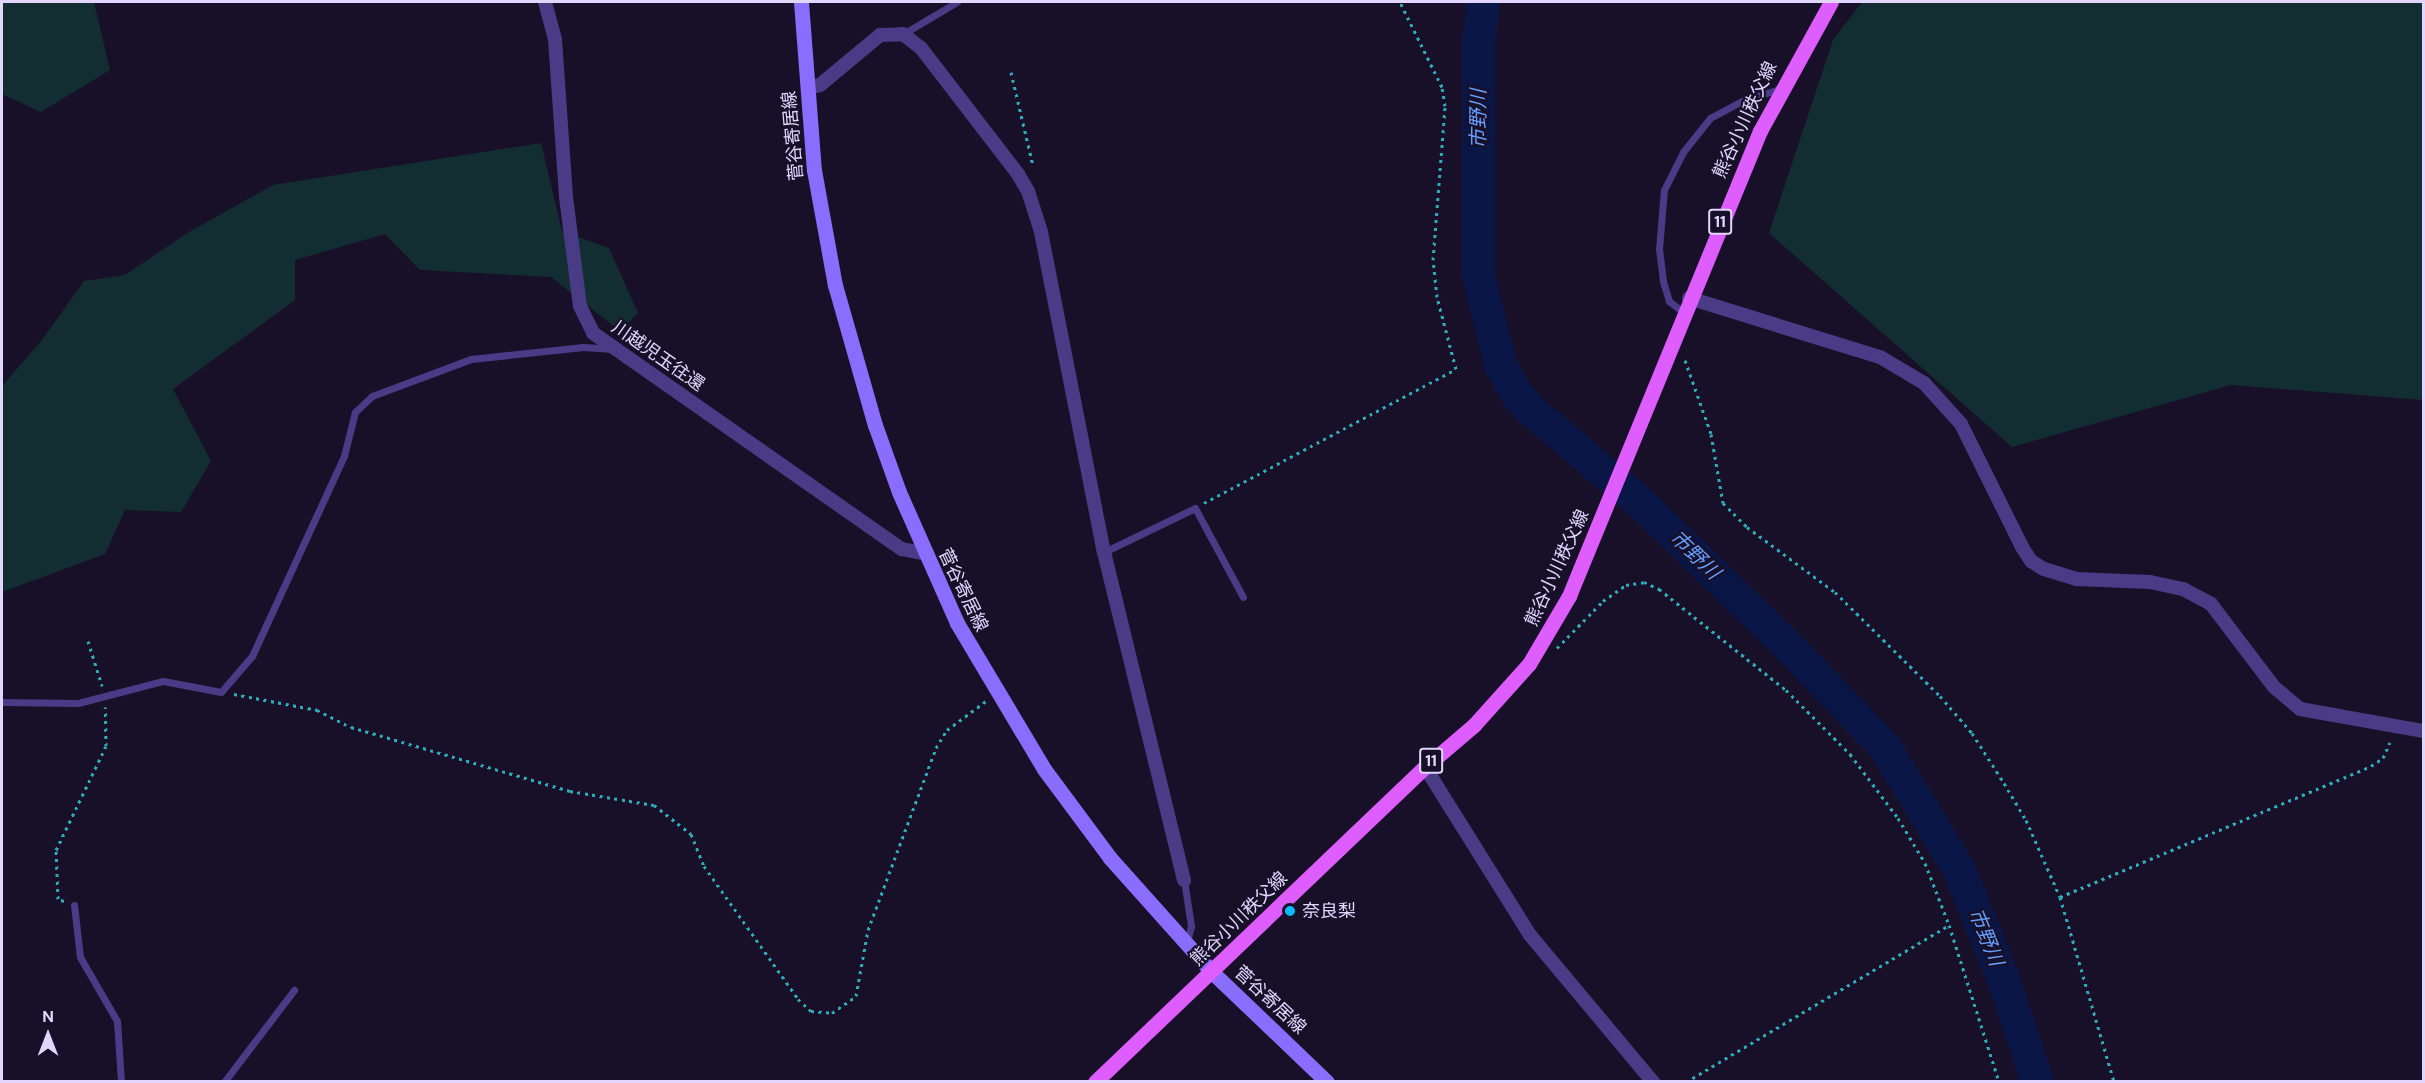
<!DOCTYPE html>
<html>
<head>
<meta charset="utf-8">
<style>
	body { margin:0 }
	#map { position:relative; width:2425px; height:1083px; overflow:hidden; background:#181028; font-family:"DM Sans","Noto Sans JP",sans-serif }
	div>[style] { position:absolute }
	.green>* { inset:0; background:#132e32 }
	.river>* { height:33px; margin:-16.5px; padding:0 16.5px; transform-origin:16.5px; border-radius:16.5px; background:#0a1646 }
	.path>* { height:3px; margin-top:-1.5px; transform-origin:0; background:repeating-linear-gradient(90deg,#2facba 0 3px,transparent 0 7.5px) }
	.service>* { height:7px; margin:-3.5px; padding:0 3.5px; transform-origin:3.5px; border-radius:3.5px; background:#4a3b87 }
	.minor>* { height:14px; margin:-7px; padding:0 7px; transform-origin:7px; border-radius:7px; background:#4a3b87 }
	.secondary>* { height:15px; margin:-7.5px; padding:0 7.5px; transform-origin:7.5px; border-radius:7.5px; background:#896dff }
	.primary>* { height:15px; margin:-7.5px; padding:0 7.5px; transform-origin:7.5px; border-radius:7.5px; background:#dd5dff }
	.dots>* { width:16px; height:16px; translate:-50% -50%; box-sizing:border-box; border:3px solid #181028; border-radius:50% }
	span { translate:-50% -50%; white-space:nowrap; text-align:center; line-height:1.15; -webkit-text-stroke:4.5px #181028; paint-order:stroke }
	.shield-label span { padding:2px 4px; background:#181028; border:2px solid; border-radius:4px; -webkit-text-stroke-width:0 }
	.shield-label { font-size:16px; color:#e2d6ff; font-weight:700 }
	.street-label { font-size:18px; color:#e2d6ff }
	.poi-label { font-size:18px; color:#e2d6ff }
	.left { translate:0 -50%; text-align:left }
	.water-label { font-size:20px; color:#649eff; font-style:italic }
	.frame { position:absolute; inset:0; border:3px solid #e2d6ff; pointer-events:none }
	.north { position:absolute; left:18px; top:1005px; width:60px; height:60px; -webkit-text-stroke:4px #181028; paint-order:stroke; rotate:0deg; font-size:16px; font-weight:700; line-height:24px; text-align:center; color:#e2d6ff }
	.north::after { content:''; display:block; margin:auto; width:21px; height:27px; background:#e2d6ff; clip-path:polygon(50% 0,100% 100%,50% 72%,0 100%) }
</style>
</head>
<body>
<div id="map">
	<div class="green">
		<i style="clip-path:polygon(2px 2px,94px 2px,110px 70px,41px 112px,2px 94px)"></i>
		<i style="clip-path:polygon(1862px 2px,2423px 2px,2423px 400px,2231px 385px,2012px 447px,1769px 233px,1833px 40px)"></i>
		<i style="clip-path:polygon(541px 143px,562px 231px,609px 248px,638px 313px,620px 331px,551px 277px,420px 270px,385px 234px,295px 260px,295px 300px,173px 389px,211px 461px,181px 512px,125px 510px,105px 554px,2px 592px,2px 386px,42px 340px,84px 281px,125px 275px,189px 232px,273px 185px)"></i>
	</div>
	<div class="river">
		<i style="left:1483px;top:2px;width:40px;rotate:97.1deg"></i>
		<i style="left:1478px;top:42px;width:233px;rotate:90deg"></i>
		<i style="left:1478px;top:275px;width:92px;rotate:76.1deg"></i>
		<i style="left:1500px;top:364px;width:33px;rotate:61deg"></i>
		<i style="left:1516px;top:393px;width:23px;rotate:49deg"></i>
		<i style="left:1531px;top:410px;width:148px;rotate:40.3deg"></i>
		<i style="left:1644px;top:506px;width:204px;rotate:44.2deg"></i>
		<i style="left:1790px;top:648px;width:136px;rotate:46.2deg"></i>
		<i style="left:1884px;top:746px;width:145px;rotate:58.8deg"></i>
		<i style="left:1959px;top:870px;width:118px;rotate:68deg"></i>
		<i style="left:2003px;top:979px;width:108px;rotate:71.7deg"></i>
	</div>
	<div class="path">
		<i style="left:1011px;top:72px;width:97px;rotate:76.8deg"></i>
		<i style="left:1685px;top:360px;width:78px;rotate:70.6deg"></i>
		<i style="left:1711px;top:434px;width:70px;rotate:80.1deg"></i>
		<i style="left:1723px;top:503px;width:34px;rotate:45deg"></i>
		<i style="left:1747px;top:527px;width:109px;rotate:36.5deg"></i>
		<i style="left:1835px;top:592px;width:148px;rotate:44.7deg"></i>
		<i style="left:1940px;top:696px;width:49px;rotate:49.1deg"></i>
		<i style="left:1972px;top:733px;width:59px;rotate:57.4deg"></i>
		<i style="left:2004px;top:783px;width:43px;rotate:59.3deg"></i>
		<i style="left:2026px;top:820px;width:84px;rotate:66.2deg"></i>
		<i style="left:2060px;top:897px;width:337px;rotate:-22.8deg"></i>
		<i style="left:2371px;top:766px;width:14px;rotate:-34deg"></i>
		<i style="left:2383px;top:758px;width:17px;rotate:-66deg"></i>
		<i style="left:1204px;top:503px;width:285px;rotate:-28deg"></i>
		<i style="left:1456px;top:369px;width:74px;rotate:-104.8deg"></i>
		<i style="left:1437px;top:297px;width:37px;rotate:-96deg"></i>
		<i style="left:1433px;top:260px;width:154px;rotate:-85.5deg"></i>
		<i style="left:1445px;top:106px;width:19px;rotate:-99deg"></i>
		<i style="left:1442px;top:87px;width:95px;rotate:-116.3deg"></i>
		<i style="left:88px;top:641px;width:47px;rotate:72.7deg"></i>
		<i style="left:1557px;top:648px;width:66px;rotate:-45.6deg"></i>
		<i style="left:1603px;top:601px;width:28px;rotate:-35deg"></i>
		<i style="left:1626px;top:585px;width:18px;rotate:-9deg"></i>
		<i style="left:1644px;top:582px;width:17px;rotate:25deg"></i>
		<i style="left:1659px;top:589px;width:162px;rotate:38.5deg"></i>
		<i style="left:1786px;top:690px;width:91px;rotate:45deg"></i>
		<i style="left:1850px;top:754px;width:80px;rotate:53.1deg"></i>
		<i style="left:1898px;top:818px;width:52px;rotate:59deg"></i>
		<i style="left:1925px;top:863px;width:66px;rotate:68.8deg"></i>
		<i style="left:1949px;top:925px;width:165px;rotate:72.3deg"></i>
		<i style="left:234px;top:694px;width:85px;rotate:10.9deg"></i>
		<i style="left:317px;top:710px;width:38px;rotate:27deg"></i>
		<i style="left:351px;top:727px;width:228px;rotate:16.3deg"></i>
		<i style="left:570px;top:791px;width:85px;rotate:9.5deg"></i>
		<i style="left:654px;top:805px;width:47px;rotate:38.1deg"></i>
		<i style="left:691px;top:834px;width:35px;rotate:68deg"></i>
		<i style="left:704px;top:866px;width:163px;rotate:54.7deg"></i>
		<i style="left:798px;top:999px;width:18px;rotate:43deg"></i>
		<i style="left:811px;top:1011px;width:21px;rotate:5deg"></i>
		<i style="left:832px;top:1013px;width:29px;rotate:-35deg"></i>
		<i style="left:856px;top:996px;width:67px;rotate:-79.7deg"></i>
		<i style="left:868px;top:930px;width:194px;rotate:-69.5deg"></i>
		<i style="left:936px;top:748px;width:21px;rotate:-59deg"></i>
		<i style="left:947px;top:730px;width:49px;rotate:-36.6deg"></i>
		<i style="left:2060px;top:897px;width:193px;rotate:73.7deg"></i>
		<i style="left:64px;top:901px;width:6px;rotate:-162deg"></i>
		<i style="left:58px;top:899px;width:49px;rotate:-92.3deg"></i>
		<i style="left:56px;top:850px;width:115px;rotate:-64.3deg"></i>
		<i style="left:106px;top:746px;width:39px;rotate:-91deg"></i>
		<i style="left:1686px;top:1082px;width:306px;rotate:-30.8deg"></i>
	</div>
	<div class="service">
		<i style="left:903px;top:34px;width:63px;rotate:-30.7deg"></i>
		<i style="left:1683px;top:312px;width:18px;rotate:-142deg"></i>
		<i style="left:1669px;top:301px;width:21px;rotate:-107deg"></i>
		<i style="left:1663px;top:281px;width:32px;rotate:-97deg"></i>
		<i style="left:1659px;top:249px;width:59px;rotate:-85.2deg"></i>
		<i style="left:1664px;top:190px;width:42px;rotate:-63.4deg"></i>
		<i style="left:1683px;top:152px;width:43px;rotate:-51.5deg"></i>
		<i style="left:1710px;top:118px;width:38px;rotate:-28deg"></i>
		<i style="left:1744px;top:100px;width:37px;rotate:-17deg"></i>
		<i style="left:1104px;top:552px;width:101px;rotate:-25.8deg"></i>
		<i style="left:1195px;top:508px;width:101px;rotate:61.7deg"></i>
		<i style="left:2px;top:702px;width:76px;rotate:0.8deg"></i>
		<i style="left:78px;top:703px;width:88px;rotate:-14.5deg"></i>
		<i style="left:163px;top:681px;width:59px;rotate:10.7deg"></i>
		<i style="left:221px;top:692px;width:48px;rotate:-49.3deg"></i>
		<i style="left:252px;top:656px;width:220px;rotate:-65.3deg"></i>
		<i style="left:344px;top:456px;width:45px;rotate:-76deg"></i>
		<i style="left:355px;top:412px;width:23px;rotate:-43deg"></i>
		<i style="left:372px;top:396px;width:106px;rotate:-20.5deg"></i>
		<i style="left:471px;top:359px;width:113px;rotate:-6.1deg"></i>
		<i style="left:583px;top:347px;width:30px;rotate:4deg"></i>
		<i style="left:1184px;top:880px;width:47px;rotate:81.3deg"></i>
		<i style="left:1191px;top:926px;width:16px;rotate:104deg"></i>
		<i style="left:74px;top:905px;width:52px;rotate:83.4deg"></i>
		<i style="left:80px;top:957px;width:74px;rotate:60deg"></i>
		<i style="left:117px;top:1021px;width:61px;rotate:86.2deg"></i>
		<i style="left:224px;top:1082px;width:116px;rotate:-52.7deg"></i>
	</div>
	<div class="minor">
		<i style="left:545px;top:2px;width:38px;rotate:75deg"></i>
		<i style="left:555px;top:39px;width:158px;rotate:86deg"></i>
		<i style="left:566px;top:197px;width:110px;rotate:82.7deg"></i>
		<i style="left:580px;top:306px;width:30px;rotate:64deg"></i>
		<i style="left:593px;top:333px;width:377px;rotate:35deg"></i>
		<i style="left:902px;top:549px;width:21px;rotate:11deg"></i>
		<i style="left:808px;top:88px;width:12px;rotate:-14deg"></i>
		<i style="left:820px;top:85px;width:78px;rotate:-39.8deg"></i>
		<i style="left:880px;top:35px;width:23px;rotate:-2deg"></i>
		<i style="left:903px;top:34px;width:23px;rotate:38deg"></i>
		<i style="left:921px;top:48px;width:159px;rotate:52.4deg"></i>
		<i style="left:1018px;top:174px;width:20px;rotate:60deg"></i>
		<i style="left:1028px;top:191px;width:43px;rotate:72.4deg"></i>
		<i style="left:1041px;top:232px;width:326px;rotate:78.9deg"></i>
		<i style="left:1104px;top:552px;width:338px;rotate:76.3deg"></i>
		<i style="left:1689px;top:298px;width:200px;rotate:17.2deg"></i>
		<i style="left:1880px;top:357px;width:51px;rotate:30.6deg"></i>
		<i style="left:1924px;top:383px;width:55px;rotate:47.9deg"></i>
		<i style="left:1961px;top:424px;width:137px;rotate:63.6deg"></i>
		<i style="left:2022px;top:547px;width:17px;rotate:57deg"></i>
		<i style="left:2031px;top:561px;width:15px;rotate:32deg"></i>
		<i style="left:2044px;top:569px;width:34px;rotate:17deg"></i>
		<i style="left:2077px;top:579px;width:73px;rotate:2.4deg"></i>
		<i style="left:2150px;top:582px;width:34px;rotate:12deg"></i>
		<i style="left:2183px;top:589px;width:32px;rotate:28deg"></i>
		<i style="left:2211px;top:604px;width:104px;rotate:52.8deg"></i>
		<i style="left:2274px;top:687px;width:34px;rotate:40deg"></i>
		<i style="left:2300px;top:709px;width:126px;rotate:10.1deg"></i>
		<i style="left:1425px;top:767px;width:198px;rotate:58deg"></i>
		<i style="left:1530px;top:935px;width:192px;rotate:50.1deg"></i>
	</div>
	<div class="secondary">
		<i style="left:801px;top:2px;width:169px;rotate:85.6deg"></i>
		<i style="left:814px;top:170px;width:117px;rotate:79.7deg"></i>
		<i style="left:835px;top:285px;width:146px;rotate:74.1deg"></i>
		<i style="left:875px;top:425px;width:71px;rotate:70.3deg"></i>
		<i style="left:899px;top:492px;width:143px;rotate:66.1deg"></i>
		<i style="left:957px;top:623px;width:170px;rotate:59.2deg"></i>
		<i style="left:1044px;top:769px;width:111px;rotate:53.4deg"></i>
		<i style="left:1110px;top:858px;width:153px;rotate:48.2deg"></i>
		<i style="left:1212px;top:972px;width:159px;rotate:43.7deg"></i>
	</div>
	<div class="primary">
		<i style="left:1095px;top:1082px;width:456px;rotate:-43.7deg"></i>
		<i style="left:1425px;top:767px;width:65px;rotate:-40.6deg"></i>
		<i style="left:1474px;top:725px;width:82px;rotate:-48deg"></i>
		<i style="left:1529px;top:664px;width:79px;rotate:-59.5deg"></i>
		<i style="left:1569px;top:596px;width:503px;rotate:-67.67deg"></i>
		<i style="left:1760px;top:131px;width:147px;rotate:-61.2deg"></i>
	</div>
	<div class="dots">
		<i style="left:1290px;top:911px;background:#02bcff"></i>
	</div>
	<div class="shield-label">
		<span style="left:1720px;top:222px">11</span>
		<span style="left:1431px;top:761px">11</span>
	</div>
	<div class="street-label">
		<span style="left:1745px;top:120px;rotate:-65deg">熊谷小川秩父線</span>
		<span style="left:793px;top:136px;rotate:-95deg">菅谷寄居線</span>
		<span style="left:658px;top:356px;rotate:35deg">川越児玉往還</span>
		<span style="left:1557px;top:568px;rotate:-65deg">熊谷小川秩父線</span>
		<span style="left:963px;top:590px;rotate:64deg">菅谷寄居線</span>
		<span style="left:1239px;top:919px;rotate:-44deg">熊谷小川秩父線</span>
		<span style="left:1270px;top:1000px;rotate:43deg">菅谷寄居線</span>
	</div>
	<div class="poi-label">
		<span class="left" style="left:1302px;top:911px">奈良梨</span>
	</div>
	<div class="water-label">
		<span style="left:1478px;top:119px;rotate:-90deg">市野川</span>
		<span style="left:1695px;top:555px;rotate:44deg">市野川</span>
		<span style="left:1986px;top:937px;rotate:68deg">市野川</span>
	</div>
	<div class="frame"></div>
	<div class="north">N</div>
</div>
</body>
</html>
